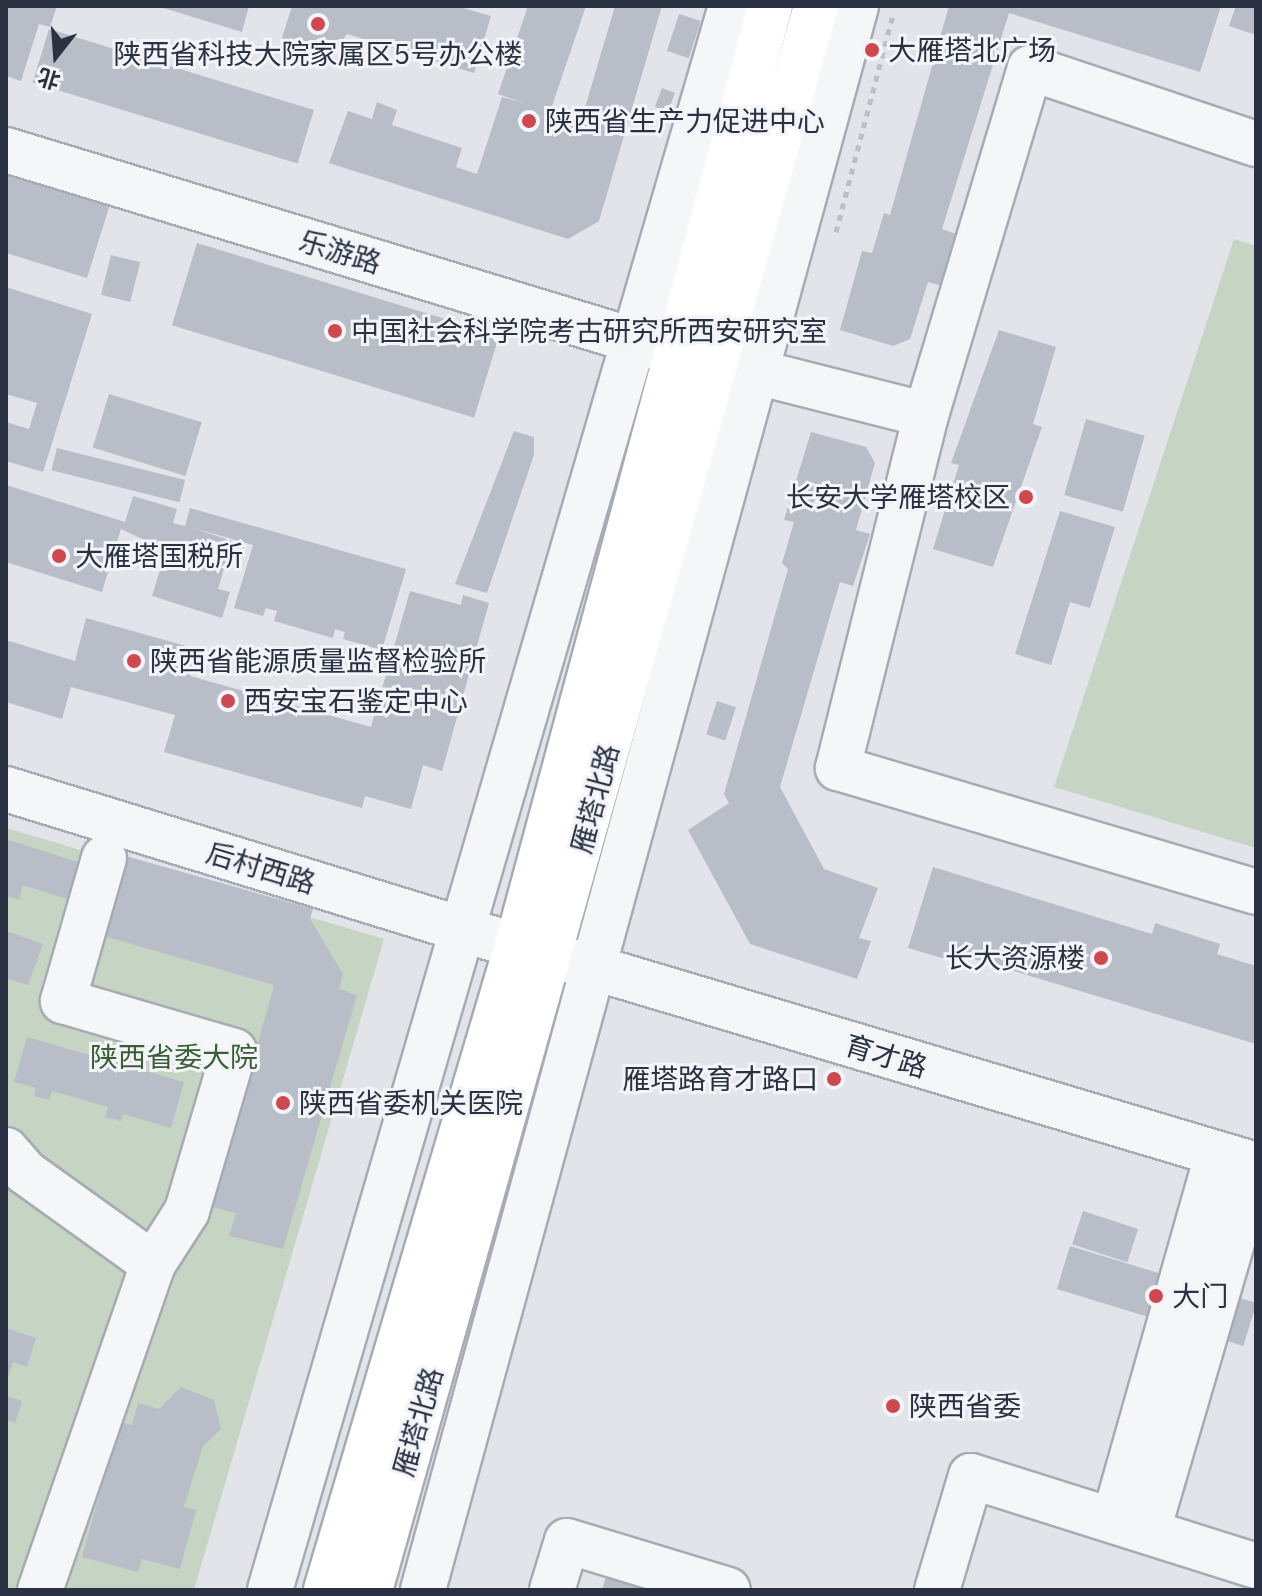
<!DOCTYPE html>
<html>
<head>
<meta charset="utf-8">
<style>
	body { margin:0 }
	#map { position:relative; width:1262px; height:1596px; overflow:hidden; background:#e2e4ea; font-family:"IBM Plex Sans","Noto Sans SC",sans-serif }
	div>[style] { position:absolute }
	.green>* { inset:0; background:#c6d4c3 }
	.building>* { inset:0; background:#b9bdc7; transform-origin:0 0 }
	.path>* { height:5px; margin-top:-2.5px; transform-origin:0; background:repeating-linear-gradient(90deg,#bcbfc5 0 6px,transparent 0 12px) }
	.roads { filter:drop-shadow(2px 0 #a7abb4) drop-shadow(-2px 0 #a7abb4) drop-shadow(0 2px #a7abb4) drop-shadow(0 -2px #a7abb4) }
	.minor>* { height:44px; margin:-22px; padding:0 22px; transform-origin:22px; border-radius:22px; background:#f5f6f8 }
	.major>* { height:44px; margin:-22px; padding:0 22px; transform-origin:22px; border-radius:22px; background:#fff }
	.dots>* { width:22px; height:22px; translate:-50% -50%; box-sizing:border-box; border:4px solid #f2f4f8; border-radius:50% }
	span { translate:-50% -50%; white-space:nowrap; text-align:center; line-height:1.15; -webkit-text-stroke:6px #f2f4f8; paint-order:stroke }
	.poi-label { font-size:28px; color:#2a3142 }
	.left { translate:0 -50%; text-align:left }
	.right { translate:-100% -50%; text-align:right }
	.street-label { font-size:28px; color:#2a3142 }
	.park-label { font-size:28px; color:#3b5e37 }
	.frame { position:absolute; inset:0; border:8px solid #2a3142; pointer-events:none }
	.north { position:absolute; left:16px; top:16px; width:80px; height:80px; -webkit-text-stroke:6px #f2f4f8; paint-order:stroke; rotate:197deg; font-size:22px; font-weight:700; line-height:32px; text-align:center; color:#2a3142 }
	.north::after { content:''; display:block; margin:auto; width:28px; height:36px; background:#2a3142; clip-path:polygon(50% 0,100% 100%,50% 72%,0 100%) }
</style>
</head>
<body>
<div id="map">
	<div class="green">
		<i style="clip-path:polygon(1234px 239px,1256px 246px,1256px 848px,1054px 787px)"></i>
		<i style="clip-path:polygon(6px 828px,384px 939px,194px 1590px,6px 1590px)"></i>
	</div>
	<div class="building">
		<i style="clip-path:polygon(6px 6px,57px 6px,50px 27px,39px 24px,21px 81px,6px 76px)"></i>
		<i style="clip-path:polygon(157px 6px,249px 6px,242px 32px)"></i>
		<i style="clip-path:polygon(292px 6px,456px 6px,491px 16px,474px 73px,347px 34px,331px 57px,281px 41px)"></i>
		<i style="clip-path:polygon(528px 6px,586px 6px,550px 112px,579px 128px,615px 6px,662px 6px,599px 221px,568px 239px,329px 163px,348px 111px,372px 119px,377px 102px,397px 110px,392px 125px,462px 148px,456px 167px,477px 174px,502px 97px,524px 103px,498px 94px)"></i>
		<i style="clip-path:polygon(949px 6px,1221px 6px,1200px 72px,1009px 13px,942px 229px,959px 235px,942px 286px,928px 282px,910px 339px,893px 346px,840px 330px,862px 251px,872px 253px,884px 213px,890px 215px)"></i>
		<i style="clip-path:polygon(1236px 6px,1256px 6px,1256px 35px,1229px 26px)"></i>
		<i style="left:679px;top:14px;width:23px;height:39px;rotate:18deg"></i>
		<i style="left:49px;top:29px;width:277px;height:56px;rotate:17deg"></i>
		<i style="left:662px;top:88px;width:14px;height:20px;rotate:21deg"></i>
		<i style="clip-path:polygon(6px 169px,111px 201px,87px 278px,6px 253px)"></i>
		<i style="left:197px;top:243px;width:316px;height:86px;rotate:17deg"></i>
		<i style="left:111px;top:255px;width:30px;height:41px;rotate:14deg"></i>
		<i style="clip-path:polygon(6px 287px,92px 314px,43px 472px,6px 461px,6px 422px,29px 429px,37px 403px,6px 394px)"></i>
		<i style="clip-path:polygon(999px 330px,1056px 347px,1033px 424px,1042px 427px,993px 567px,933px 549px,959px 465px,951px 463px)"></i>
		<i style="left:109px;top:394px;width:97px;height:56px;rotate:17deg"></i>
		<i style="left:1086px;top:419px;width:61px;height:79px;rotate:16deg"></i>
		<i style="clip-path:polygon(514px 431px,534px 437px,534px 455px,487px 593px,455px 584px)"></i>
		<i style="clip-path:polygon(811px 432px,866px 447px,875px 463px,856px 530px,870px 534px,853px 586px,840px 582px,780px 787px,824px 869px,878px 888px,859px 938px,871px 941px,857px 979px,750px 944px,688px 830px,729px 803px,724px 794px,788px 569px,782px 563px,794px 522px,784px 520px)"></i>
		<i style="left:57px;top:448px;width:132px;height:23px;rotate:14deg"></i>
		<i style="clip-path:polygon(6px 485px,125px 522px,133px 496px,177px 509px,173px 523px,185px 526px,190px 508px,406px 569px,382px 650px,343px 639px,345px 632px,335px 629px,333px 638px,274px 621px,277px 611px,266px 608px,263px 616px,234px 608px,253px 545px,190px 527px,232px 541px,218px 589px,230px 592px,222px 618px,152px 596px,166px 550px,121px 529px,102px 592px,6px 562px)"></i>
		<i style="clip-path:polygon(1060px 511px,1115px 527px,1090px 608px,1070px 602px,1051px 665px,1015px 654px)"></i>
		<i style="clip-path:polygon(410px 591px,461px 605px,463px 595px,489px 603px,442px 771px,423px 765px,411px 809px,365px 796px,362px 808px,164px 752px,175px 715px,71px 687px,62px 719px,6px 702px,6px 640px,75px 661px,86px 618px,197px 649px,190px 676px,371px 727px)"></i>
		<i style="left:717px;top:701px;width:20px;height:35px;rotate:18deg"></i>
		<i style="clip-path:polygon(6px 839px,81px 863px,70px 900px,23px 885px,19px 900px,6px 896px)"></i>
		<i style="clip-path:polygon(108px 851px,313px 909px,310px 919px,343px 974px,339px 989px,357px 995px,283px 1249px,229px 1236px,236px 1213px,212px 1207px,274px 985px,100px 935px)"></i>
		<i style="clip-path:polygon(933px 867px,1152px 934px,1155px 923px,1220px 944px,1217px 954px,1256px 966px,1256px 1044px,957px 954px,955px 962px,908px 948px)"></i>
		<i style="clip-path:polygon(6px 931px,43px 944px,28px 985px,6px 978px)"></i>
		<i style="clip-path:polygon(27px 1037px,184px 1082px,171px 1128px,123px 1114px,121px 1121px,105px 1117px,108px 1107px,52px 1091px,49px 1100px,34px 1096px,36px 1088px,14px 1082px)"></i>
		<i style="left:1083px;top:1211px;width:58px;height:35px;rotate:18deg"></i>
		<i style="left:1070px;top:1246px;width:195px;height:45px;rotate:17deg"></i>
		<i style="clip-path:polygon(6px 1328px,36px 1338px,27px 1367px,13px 1362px,7px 1381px)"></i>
		<i style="clip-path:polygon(181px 1387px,214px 1400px,221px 1429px,203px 1446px,184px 1507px,196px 1510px,180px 1569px,142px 1559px,138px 1572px,82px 1557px,120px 1422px,132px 1425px,138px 1403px,159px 1409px)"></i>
		<i style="clip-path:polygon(6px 1396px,22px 1401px,15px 1423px,6px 1420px)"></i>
		<i style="clip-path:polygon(609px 1566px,685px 1590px,602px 1590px)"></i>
	</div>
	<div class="path">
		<i style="left:836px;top:232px;width:225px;rotate:-75.3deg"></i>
	</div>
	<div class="roads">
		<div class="minor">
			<i style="left:6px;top:150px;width:686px;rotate:16.88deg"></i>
			<i style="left:725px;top:364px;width:207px;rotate:14.2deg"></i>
			<i style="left:926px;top:415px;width:362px;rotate:-73.3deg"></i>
			<i style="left:1030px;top:68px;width:238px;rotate:18.6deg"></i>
			<i style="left:926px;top:415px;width:364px;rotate:104deg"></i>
			<i style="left:838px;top:768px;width:436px;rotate:16.5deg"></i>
			<i style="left:6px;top:789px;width:511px;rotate:17.09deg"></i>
			<i style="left:104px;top:858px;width:149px;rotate:106deg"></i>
			<i style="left:63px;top:1001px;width:178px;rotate:16.3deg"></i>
			<i style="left:234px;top:1051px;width:167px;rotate:106.4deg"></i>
			<i style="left:187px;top:1211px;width:63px;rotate:122.7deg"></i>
			<i style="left:568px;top:960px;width:718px;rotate:16.59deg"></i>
			<i style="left:6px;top:1150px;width:29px;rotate:49deg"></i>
			<i style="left:25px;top:1172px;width:158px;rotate:35.7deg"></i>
			<i style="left:153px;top:1264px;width:345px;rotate:109.1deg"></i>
			<i style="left:1115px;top:1516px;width:375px;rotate:-74.2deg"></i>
			<i style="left:1148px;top:1530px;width:380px;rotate:-73.7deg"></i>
			<i style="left:270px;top:1590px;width:1650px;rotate:-73.77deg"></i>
			<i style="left:423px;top:1590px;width:1642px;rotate:-74.71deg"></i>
			<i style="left:552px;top:1590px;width:51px;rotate:-73deg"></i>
			<i style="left:567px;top:1541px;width:168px;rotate:16.9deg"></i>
			<i style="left:937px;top:1590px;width:119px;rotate:-73.4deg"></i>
			<i style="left:971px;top:1476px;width:299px;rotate:17.5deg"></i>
		</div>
		<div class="major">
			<i style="left:326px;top:1590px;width:673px;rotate:-73.5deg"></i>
			<i style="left:517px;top:945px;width:972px;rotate:-74.92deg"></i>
			<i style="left:370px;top:1590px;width:1646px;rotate:-74.27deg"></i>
		</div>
	</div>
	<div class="dots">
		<i style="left:318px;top:24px;background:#ce4850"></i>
		<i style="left:872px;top:50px;background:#ce4850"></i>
		<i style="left:529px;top:121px;background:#ce4850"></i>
		<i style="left:335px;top:331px;background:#ce4850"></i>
		<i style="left:1026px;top:497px;background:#ce4850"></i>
		<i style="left:59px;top:556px;background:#ce4850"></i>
		<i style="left:134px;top:661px;background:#ce4850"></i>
		<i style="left:228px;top:701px;background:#ce4850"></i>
		<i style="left:1101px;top:958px;background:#ce4850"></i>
		<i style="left:834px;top:1079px;background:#ce4850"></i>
		<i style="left:283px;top:1103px;background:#ce4850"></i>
		<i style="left:1156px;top:1296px;background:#ce4850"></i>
		<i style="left:893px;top:1406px;background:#ce4850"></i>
	</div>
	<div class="poi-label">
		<span class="left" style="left:888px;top:50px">大雁塔北广场</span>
		<span style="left:318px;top:54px">陕西省科技大院家属区5号办公楼</span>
		<span class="left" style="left:545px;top:121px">陕西省生产力促进中心</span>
		<span class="left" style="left:351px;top:331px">中国社会科学院考古研究所西安研究室</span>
		<span class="right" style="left:1010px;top:497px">长安大学雁塔校区</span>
		<span class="left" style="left:75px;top:556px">大雁塔国税所</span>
		<span class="left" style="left:150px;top:661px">陕西省能源质量监督检验所</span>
		<span class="left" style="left:244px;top:701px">西安宝石鉴定中心</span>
		<span class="right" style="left:1085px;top:958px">长大资源楼</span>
		<span class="right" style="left:818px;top:1079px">雁塔路育才路口</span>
		<span class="left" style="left:299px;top:1103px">陕西省委机关医院</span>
		<span class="left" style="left:1172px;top:1296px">大门</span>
		<span class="left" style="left:909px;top:1406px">陕西省委</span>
	</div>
	<div class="street-label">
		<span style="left:340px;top:252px;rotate:17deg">乐游路</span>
		<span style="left:595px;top:799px;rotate:-75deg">雁塔北路</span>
		<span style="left:261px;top:868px;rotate:17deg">后村西路</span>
		<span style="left:886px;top:1056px;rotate:17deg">育才路</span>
		<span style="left:418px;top:1422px;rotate:-74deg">雁塔北路</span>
	</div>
	<div class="park-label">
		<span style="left:174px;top:1057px">陕西省委大院</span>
	</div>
	<div class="frame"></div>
	<div class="north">北</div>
</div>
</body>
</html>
